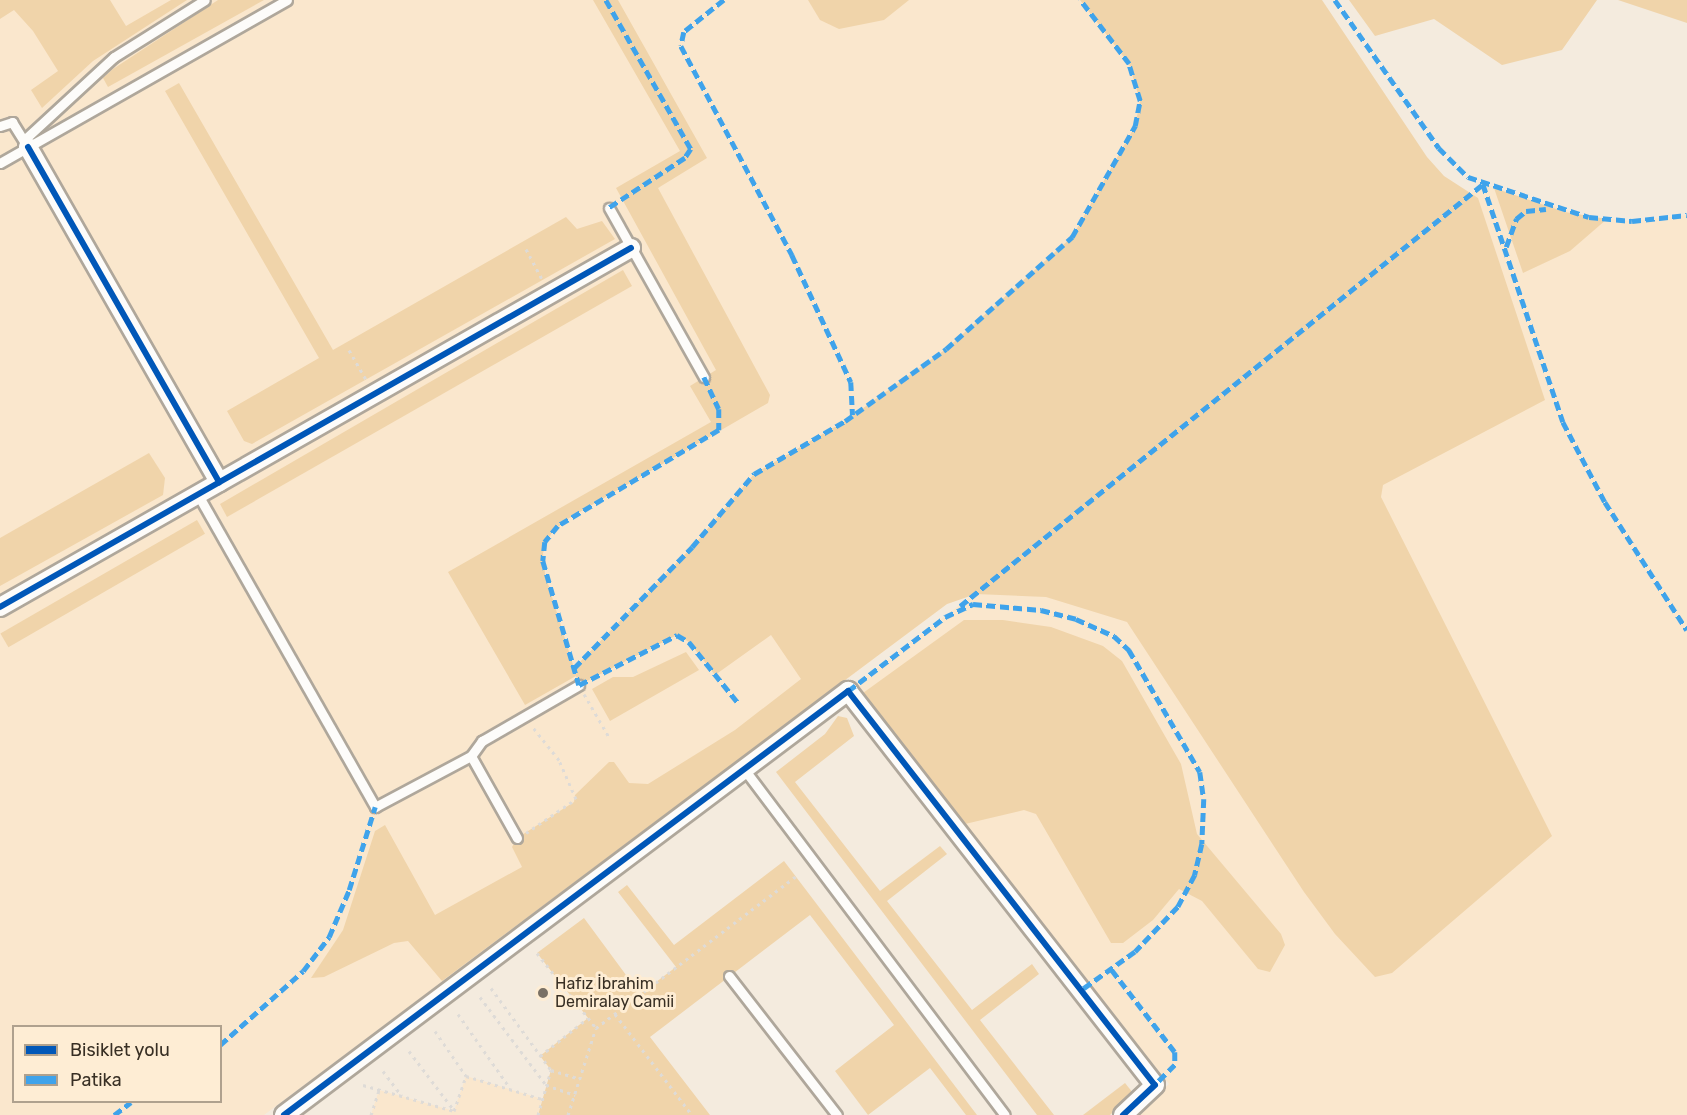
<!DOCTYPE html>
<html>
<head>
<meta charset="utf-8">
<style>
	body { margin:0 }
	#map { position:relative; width:1687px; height:1115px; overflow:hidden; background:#f4ebde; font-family:Rubik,sans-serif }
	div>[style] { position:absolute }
	.built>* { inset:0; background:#fae7cd }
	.green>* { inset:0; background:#f0d4aa; transform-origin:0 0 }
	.path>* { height:3px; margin-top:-1.5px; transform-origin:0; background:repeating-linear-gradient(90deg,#dedbd7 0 3px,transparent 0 7.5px) }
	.roads { filter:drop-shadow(2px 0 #afa79b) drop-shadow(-2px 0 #afa79b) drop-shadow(0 2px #afa79b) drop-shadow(0 -2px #afa79b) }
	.service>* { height:9px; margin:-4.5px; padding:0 4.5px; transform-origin:4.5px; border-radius:4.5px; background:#fdfcfa }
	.minor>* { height:18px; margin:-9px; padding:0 9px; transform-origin:9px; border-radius:9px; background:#fdfcfa }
	.quiet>* { height:4.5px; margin-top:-2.25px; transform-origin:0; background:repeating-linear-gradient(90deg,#3fa3eb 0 9px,transparent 0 13.5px) }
	.cycleway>* { height:6px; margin:-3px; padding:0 3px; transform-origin:3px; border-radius:3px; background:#0057b8 }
	.dots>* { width:16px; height:16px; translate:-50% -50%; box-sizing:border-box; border:3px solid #feedd4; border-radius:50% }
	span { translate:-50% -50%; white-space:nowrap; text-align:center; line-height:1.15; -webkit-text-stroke:6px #feedd4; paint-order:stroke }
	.poi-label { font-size:16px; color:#382f24 }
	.left { translate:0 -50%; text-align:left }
	.legend { position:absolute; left:12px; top:1025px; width:210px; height:78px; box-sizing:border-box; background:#feedd4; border:2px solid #afa18e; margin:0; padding:8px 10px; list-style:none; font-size:18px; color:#382f24 }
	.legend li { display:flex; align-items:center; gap:12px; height:30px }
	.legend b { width:30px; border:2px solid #afa18e }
</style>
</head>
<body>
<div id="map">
	<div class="built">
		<i style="clip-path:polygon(evenodd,28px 0,1159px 0,1366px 278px,1483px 184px,1589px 217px,1632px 221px,1687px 215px,1687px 1115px,1136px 1115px,1169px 1084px,856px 684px,974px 594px,947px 604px,264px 1115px,0 1115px,0 19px,28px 0,14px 1026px,220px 1026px,220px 1102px,14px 1102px,14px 1026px)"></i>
		<i style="clip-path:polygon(466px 1076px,542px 1099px,538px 1115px,371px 1115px,379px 1090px,454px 1111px)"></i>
	</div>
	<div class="green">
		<i style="clip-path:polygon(0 0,110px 0,126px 26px,171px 0,187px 0,93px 61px,42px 108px,31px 90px,58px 71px,33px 31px,14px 10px,0 19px)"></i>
		<i style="clip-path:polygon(218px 0,264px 0,108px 87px,103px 78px,113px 69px)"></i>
		<i style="clip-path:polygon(593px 0,618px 0,707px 158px,658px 188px,770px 395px,768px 403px,566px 520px,551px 534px,543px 553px,545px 574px,574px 668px,692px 547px,754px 474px,845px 421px,946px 349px,1072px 237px,1135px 126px,1140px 101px,1129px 64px,1080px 0,1322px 0,1427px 157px,1444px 176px,1478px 198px,1545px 400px,1383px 485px,1381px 497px,1552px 836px,1392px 973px,1375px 977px,1335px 934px,1304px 892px,1127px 622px,1046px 597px,976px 594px,947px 604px,442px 981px,408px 941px,394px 943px,324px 977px,311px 978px,343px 930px,375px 831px,385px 825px,435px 915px,522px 867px,512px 847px,517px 838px,574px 802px,575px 795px,609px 762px,614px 762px,629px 783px,648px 784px,735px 730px,801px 679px,771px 635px,715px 675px,689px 642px,677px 635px,579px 685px,576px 676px,525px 705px,448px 572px,711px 422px,690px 386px,716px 370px,616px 188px,680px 151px)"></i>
		<i style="clip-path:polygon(808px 0,909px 0,884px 20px,839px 29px,820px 20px)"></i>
		<i style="clip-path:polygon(1349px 0,1597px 0,1562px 50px,1502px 65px,1434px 19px,1375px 36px)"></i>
		<i style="clip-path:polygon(1618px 0,1687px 0,1687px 23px)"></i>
		<i style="clip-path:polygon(179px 83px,333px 350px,566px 217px,577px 229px,602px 221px,615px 239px,252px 444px,244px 441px,227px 411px,319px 358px,165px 91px)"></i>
		<i style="clip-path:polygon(1494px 188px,1565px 212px,1607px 219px,1570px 251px,1523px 273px)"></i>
		<i style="clip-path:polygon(623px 270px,632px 286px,227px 517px,220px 504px)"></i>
		<i style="clip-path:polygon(149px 453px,165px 478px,163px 495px,0 586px,0 538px)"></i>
		<i style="left:197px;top:520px;width:16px;height:227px;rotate:60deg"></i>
		<i style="clip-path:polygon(964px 620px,1003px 620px,1051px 627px,1103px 646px,1122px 661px,1181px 764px,1197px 834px,1281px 934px,1285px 945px,1270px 972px,1258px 969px,1202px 901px,1179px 889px,1153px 920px,1123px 943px,1111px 943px,1036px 814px,1024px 810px,965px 824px,863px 693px)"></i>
		<i style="clip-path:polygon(686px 652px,699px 670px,610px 721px,592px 689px,613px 677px,633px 677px)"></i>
		<i style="clip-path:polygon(838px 716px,847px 718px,854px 736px,795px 782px,880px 891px,940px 846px,947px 854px,887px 901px,972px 1010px,1032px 964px,1039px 974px,980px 1020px,1054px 1115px,1037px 1115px,776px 772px,825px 734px)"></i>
		<i style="clip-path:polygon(784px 861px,977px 1115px,966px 1115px,930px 1068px,868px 1115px,835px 1071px,894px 1025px,810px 915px,650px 1037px,710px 1115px,538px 1115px,551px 1070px,540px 1056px,588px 1018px,537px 953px,584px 918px,640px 994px,676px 967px,618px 892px,627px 885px,674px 945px)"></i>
		<i style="clip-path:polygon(1125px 1083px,1133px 1093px,1110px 1115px,1083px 1115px)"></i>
	</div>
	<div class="path">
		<i style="left:526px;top:249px;width:34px;rotate:62deg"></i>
		<i style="left:349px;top:350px;width:34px;rotate:60deg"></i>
		<i style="left:584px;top:694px;width:50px;rotate:59.8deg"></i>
		<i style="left:526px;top:833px;width:60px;rotate:-34.2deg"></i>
		<i style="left:576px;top:799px;width:43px;rotate:-113.6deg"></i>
		<i style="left:559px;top:760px;width:43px;rotate:-128.5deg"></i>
		<i style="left:537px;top:953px;width:95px;rotate:51.8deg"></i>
		<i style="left:491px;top:988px;width:102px;rotate:53.8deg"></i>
		<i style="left:551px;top:1070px;width:30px;rotate:17deg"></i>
		<i style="left:480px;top:997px;width:110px;rotate:53.1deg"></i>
		<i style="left:546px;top:1085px;width:31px;rotate:19deg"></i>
		<i style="left:458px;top:1014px;width:90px;rotate:54.9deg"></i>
		<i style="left:615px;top:1014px;width:127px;rotate:52.7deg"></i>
		<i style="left:435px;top:1031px;width:55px;rotate:55.4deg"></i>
		<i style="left:409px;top:1051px;width:73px;rotate:52.8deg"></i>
		<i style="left:540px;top:1056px;width:61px;rotate:-38.4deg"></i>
		<i style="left:383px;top:1071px;width:31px;rotate:53deg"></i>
		<i style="left:363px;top:1085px;width:95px;rotate:15.9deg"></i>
		<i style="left:454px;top:1111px;width:37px;rotate:-71deg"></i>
		<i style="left:466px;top:1076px;width:79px;rotate:16.8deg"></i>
		<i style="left:371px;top:1115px;width:26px;rotate:-72deg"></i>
		<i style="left:538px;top:1115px;width:47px;rotate:-73.9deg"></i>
		<i style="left:568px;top:1115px;width:91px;rotate:-72.2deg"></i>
		<i style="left:596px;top:1028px;width:251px;rotate:-37.2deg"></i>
	</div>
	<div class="roads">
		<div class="service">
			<i style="left:0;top:126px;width:13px;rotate:-18deg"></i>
			<i style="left:12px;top:122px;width:26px;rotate:58deg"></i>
			<i style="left:24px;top:140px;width:122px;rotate:-42.7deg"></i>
			<i style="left:114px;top:57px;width:107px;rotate:-32.1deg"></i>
			<i style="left:0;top:163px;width:330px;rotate:-29.6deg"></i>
			<i style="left:609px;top:208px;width:194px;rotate:60.7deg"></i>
			<i style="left:198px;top:495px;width:359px;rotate:60.4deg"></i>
			<i style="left:375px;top:807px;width:109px;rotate:-28deg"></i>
			<i style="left:471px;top:756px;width:94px;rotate:60.7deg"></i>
			<i style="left:471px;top:756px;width:19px;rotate:-54deg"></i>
			<i style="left:482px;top:741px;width:112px;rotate:-30deg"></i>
			<i style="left:744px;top:769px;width:433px;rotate:53deg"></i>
			<i style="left:729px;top:976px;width:176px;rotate:52.2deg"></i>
		</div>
		<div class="minor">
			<i style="left:28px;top:147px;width:386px;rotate:60.3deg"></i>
			<i style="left:0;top:607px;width:726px;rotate:-29.64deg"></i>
			<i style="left:284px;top:1115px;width:706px;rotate:-36.93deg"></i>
			<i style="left:848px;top:691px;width:499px;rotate:52.1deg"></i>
			<i style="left:1155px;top:1085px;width:44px;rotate:136.8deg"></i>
		</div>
	</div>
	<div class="quiet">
		<i style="left:606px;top:0;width:172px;rotate:60.3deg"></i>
		<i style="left:691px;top:149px;width:11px;rotate:124deg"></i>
		<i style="left:685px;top:158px;width:91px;rotate:146.7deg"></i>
		<i style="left:724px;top:0;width:51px;rotate:141.3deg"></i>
		<i style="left:684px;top:32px;width:14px;rotate:102deg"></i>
		<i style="left:681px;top:46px;width:237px;rotate:62deg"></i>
		<i style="left:792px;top:255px;width:140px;rotate:65.1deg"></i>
		<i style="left:851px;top:382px;width:33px;rotate:87deg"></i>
		<i style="left:1335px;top:0;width:181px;rotate:54.9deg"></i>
		<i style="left:1439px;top:148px;width:41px;rotate:45deg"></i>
		<i style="left:1468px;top:177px;width:127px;rotate:18.3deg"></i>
		<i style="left:1589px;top:217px;width:43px;rotate:5.3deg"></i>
		<i style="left:1632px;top:221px;width:55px;rotate:-6.2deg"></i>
		<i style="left:1483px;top:184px;width:251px;rotate:71.4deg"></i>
		<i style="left:1563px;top:422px;width:90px;rotate:62.3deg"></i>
		<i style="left:1605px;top:502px;width:152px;rotate:57.4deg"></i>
		<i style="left:1506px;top:247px;width:30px;rotate:-70deg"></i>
		<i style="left:1516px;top:219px;width:13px;rotate:-39deg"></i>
		<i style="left:1526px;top:211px;width:20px;rotate:-6deg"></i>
		<i style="left:704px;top:377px;width:35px;rotate:65deg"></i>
		<i style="left:719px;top:409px;width:21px;rotate:90deg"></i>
		<i style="left:719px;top:430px;width:187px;rotate:149.2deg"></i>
		<i style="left:558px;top:526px;width:21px;rotate:129deg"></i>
		<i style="left:545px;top:542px;width:19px;rotate:96deg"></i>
		<i style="left:543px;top:561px;width:129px;rotate:73.8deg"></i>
		<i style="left:579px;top:685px;width:110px;rotate:-27deg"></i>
		<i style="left:677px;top:635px;width:14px;rotate:30deg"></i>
		<i style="left:689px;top:642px;width:80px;rotate:51.1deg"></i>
		<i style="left:960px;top:606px;width:672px;rotate:-38.9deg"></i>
		<i style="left:574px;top:668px;width:169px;rotate:-45.7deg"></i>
		<i style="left:692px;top:547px;width:96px;rotate:-49.7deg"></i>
		<i style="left:754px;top:474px;width:105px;rotate:-30.2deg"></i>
		<i style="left:845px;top:421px;width:124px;rotate:-35.5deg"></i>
		<i style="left:946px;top:349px;width:169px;rotate:-41.6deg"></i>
		<i style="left:1072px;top:237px;width:128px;rotate:-60.4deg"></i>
		<i style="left:1135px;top:126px;width:25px;rotate:-79deg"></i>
		<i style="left:1140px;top:101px;width:39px;rotate:-107deg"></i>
		<i style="left:1129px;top:64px;width:81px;rotate:-127.4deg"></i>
		<i style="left:848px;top:691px;width:122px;rotate:-37.3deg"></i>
		<i style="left:945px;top:617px;width:31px;rotate:-25deg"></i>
		<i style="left:973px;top:604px;width:68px;rotate:5deg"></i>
		<i style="left:1041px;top:610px;width:36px;rotate:14deg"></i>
		<i style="left:1076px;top:619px;width:42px;rotate:24.1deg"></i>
		<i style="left:1114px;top:636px;width:21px;rotate:43deg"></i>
		<i style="left:1129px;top:650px;width:141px;rotate:59.8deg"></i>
		<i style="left:1200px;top:772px;width:27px;rotate:82deg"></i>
		<i style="left:1204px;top:799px;width:45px;rotate:92.5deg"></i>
		<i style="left:1202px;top:844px;width:32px;rotate:103deg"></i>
		<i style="left:1195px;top:875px;width:36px;rotate:118deg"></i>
		<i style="left:1178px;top:907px;width:62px;rotate:133.7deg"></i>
		<i style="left:1135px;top:952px;width:65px;rotate:144.4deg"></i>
		<i style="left:1112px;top:970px;width:103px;rotate:52.5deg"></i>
		<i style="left:1175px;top:1052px;width:13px;rotate:90deg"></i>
		<i style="left:1175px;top:1065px;width:28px;rotate:135deg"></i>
		<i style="left:220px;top:1045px;width:111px;rotate:-41.7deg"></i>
		<i style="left:303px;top:971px;width:43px;rotate:-52.6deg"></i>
		<i style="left:329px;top:937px;width:51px;rotate:-66.9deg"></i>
		<i style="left:349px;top:890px;width:87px;rotate:-72.6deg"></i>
		<i style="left:114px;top:1115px;width:21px;rotate:-37deg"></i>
	</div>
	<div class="cycleway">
		<i style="left:28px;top:147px;width:386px;rotate:60.3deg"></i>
		<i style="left:0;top:607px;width:726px;rotate:-29.64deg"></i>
		<i style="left:284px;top:1115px;width:706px;rotate:-36.93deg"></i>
		<i style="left:848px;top:691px;width:499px;rotate:52.1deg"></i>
		<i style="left:1155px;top:1085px;width:44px;rotate:136.8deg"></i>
	</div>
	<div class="dots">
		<i style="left:543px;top:993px;background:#7a7165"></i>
	</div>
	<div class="poi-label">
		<span class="left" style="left:555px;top:993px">Hafız İbrahim<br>Demiralay Camii</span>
	</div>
	<ul class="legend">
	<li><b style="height:8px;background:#0057b8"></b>Bisiklet yolu</li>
	<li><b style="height:8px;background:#3fa3eb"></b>Patika</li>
	</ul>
</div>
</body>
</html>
